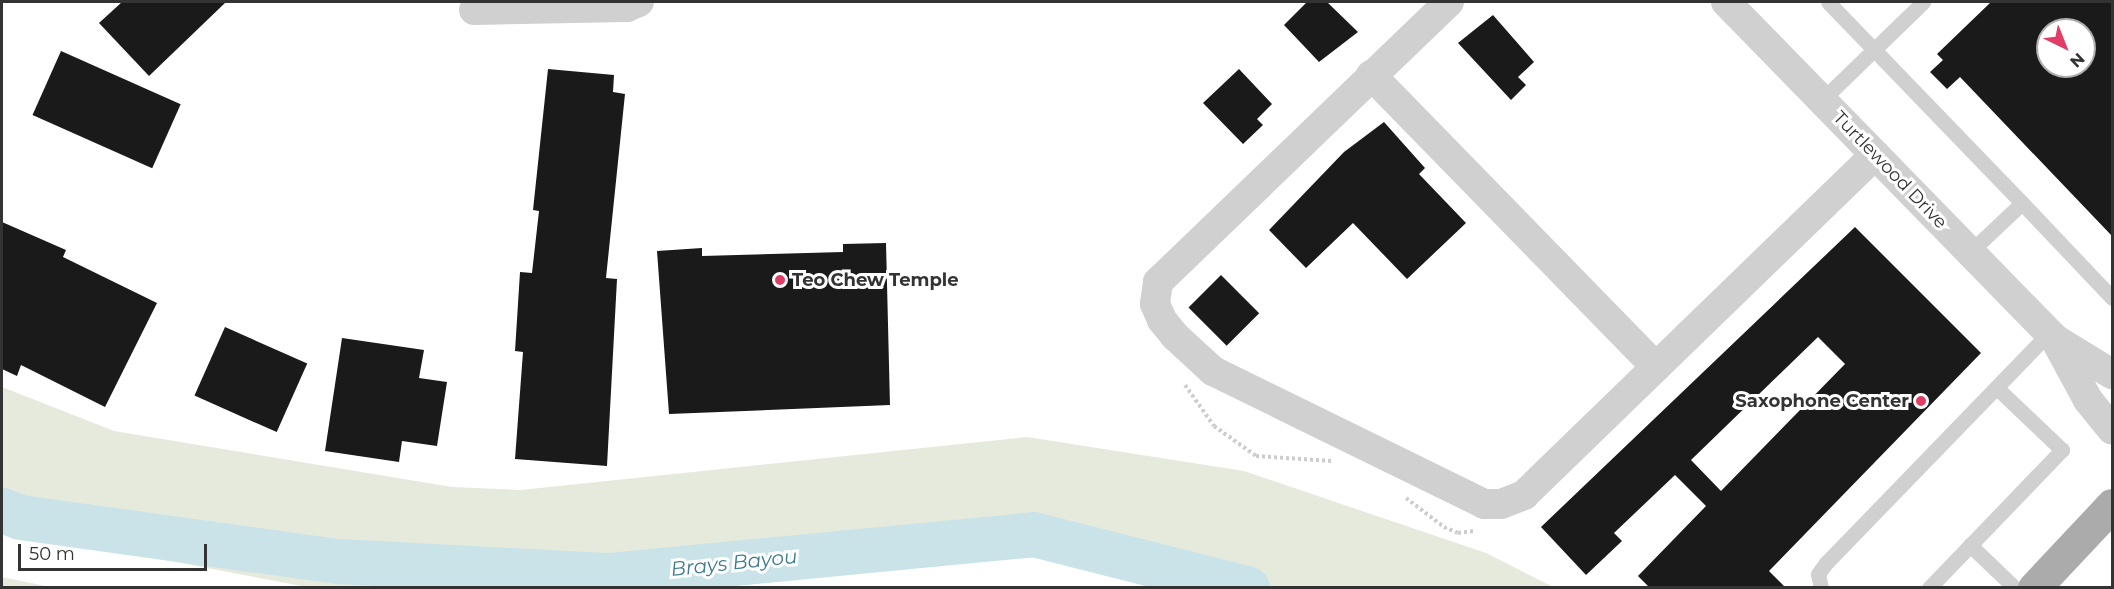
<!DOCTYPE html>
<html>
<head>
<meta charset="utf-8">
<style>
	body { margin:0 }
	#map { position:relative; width:2114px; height:589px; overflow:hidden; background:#fff; font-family:Montserrat,sans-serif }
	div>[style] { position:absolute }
	.green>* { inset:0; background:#e5eadc }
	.river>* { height:45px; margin:-22.5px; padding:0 22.5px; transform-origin:22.5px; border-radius:22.5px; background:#cae3e9 }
	.building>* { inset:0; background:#1a1a1a; transform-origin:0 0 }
	.path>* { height:4px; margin-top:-2px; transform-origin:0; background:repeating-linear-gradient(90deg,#cdcdcd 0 3px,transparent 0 6px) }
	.service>* { height:15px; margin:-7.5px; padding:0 7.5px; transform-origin:7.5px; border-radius:7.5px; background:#d0d0d0 }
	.minor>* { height:30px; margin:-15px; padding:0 15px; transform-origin:15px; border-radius:15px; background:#d0d0d0 }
	.primary>* { height:33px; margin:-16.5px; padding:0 16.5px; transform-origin:16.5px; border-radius:16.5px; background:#ababab }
	.dots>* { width:16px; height:16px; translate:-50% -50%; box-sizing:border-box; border:3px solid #fff; border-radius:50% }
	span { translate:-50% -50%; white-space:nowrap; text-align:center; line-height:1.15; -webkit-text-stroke:6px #fff; paint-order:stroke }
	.street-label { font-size:18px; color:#333 }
	.poi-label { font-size:18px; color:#333; font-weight:700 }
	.left { translate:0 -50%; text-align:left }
	.right { translate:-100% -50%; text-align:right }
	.water-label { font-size:20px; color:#3f7c8d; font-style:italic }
	.frame { position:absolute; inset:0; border:3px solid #333; pointer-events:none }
	.north { position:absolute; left:2036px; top:18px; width:60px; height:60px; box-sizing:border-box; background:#fff; border:2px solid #adadad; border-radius:50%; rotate:137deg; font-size:16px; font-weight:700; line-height:24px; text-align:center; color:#333 }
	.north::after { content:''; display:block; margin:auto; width:21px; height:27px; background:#e13e65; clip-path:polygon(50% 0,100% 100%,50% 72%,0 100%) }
	.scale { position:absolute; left:18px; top:544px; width:189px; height:27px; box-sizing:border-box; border:3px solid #333; border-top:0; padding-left:8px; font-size:18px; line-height:21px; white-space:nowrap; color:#333; -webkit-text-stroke:4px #fff; paint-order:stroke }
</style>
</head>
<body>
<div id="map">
	<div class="green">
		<i style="clip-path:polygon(2px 387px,114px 431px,452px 487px,521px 490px,1027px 437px,1244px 471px,1486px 553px,1553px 587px,1191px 587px,1054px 550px,919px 556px,724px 587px,307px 587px,23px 533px,2px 524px)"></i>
		<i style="clip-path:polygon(2px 577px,50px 587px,2px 587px)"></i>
	</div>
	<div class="river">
		<i style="left:2px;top:510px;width:19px;rotate:21deg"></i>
		<i style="left:20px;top:517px;width:322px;rotate:7.9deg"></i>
		<i style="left:339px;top:561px;width:271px;rotate:3deg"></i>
		<i style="left:610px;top:575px;width:425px;rotate:-5.5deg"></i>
		<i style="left:1033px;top:534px;width:221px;rotate:14.2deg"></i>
	</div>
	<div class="building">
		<i style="clip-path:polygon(122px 2px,226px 2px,149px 76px,99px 23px)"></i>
		<i style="clip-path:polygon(1307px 2px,1327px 2px,1358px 32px,1319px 62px,1284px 25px)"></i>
		<i style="clip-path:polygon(evenodd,1991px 2px,2112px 2px,2112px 236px,1960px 77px,1947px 89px,1930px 72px,1943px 60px,1937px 54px,1991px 2px,2048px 30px,2084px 30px,2084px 66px,2048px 66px,2048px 30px)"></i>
		<i style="clip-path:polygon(1493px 15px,1534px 62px,1518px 77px,1526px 85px,1511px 100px,1458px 43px)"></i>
		<i style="left:61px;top:51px;width:131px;height:70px;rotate:24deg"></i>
		<i style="clip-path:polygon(548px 69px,614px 75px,613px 92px,625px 94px,606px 278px,617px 279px,607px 466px,515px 459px,523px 352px,515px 351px,520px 272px,532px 273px,539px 211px,533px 210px)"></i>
		<i style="clip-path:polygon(1239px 69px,1272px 104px,1257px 119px,1263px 125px,1243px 144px,1203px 103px)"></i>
		<i style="clip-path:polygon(1384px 122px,1425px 168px,1419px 174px,1466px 223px,1407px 279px,1353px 223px,1306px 268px,1269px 230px,1344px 152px)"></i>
		<i style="clip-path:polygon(2px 222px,66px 250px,63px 257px,157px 303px,105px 407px,21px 365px,17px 376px,2px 369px)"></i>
		<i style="clip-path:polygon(evenodd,1855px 227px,1981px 353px,1769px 571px,1786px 588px,1650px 588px,1638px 576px,1706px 506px,1675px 475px,1614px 533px,1622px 541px,1586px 575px,1541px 527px,1855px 227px,1818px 337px,1845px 364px,1721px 491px,1691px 460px,1818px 337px)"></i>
		<i style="clip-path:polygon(886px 243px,890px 405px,669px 414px,657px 251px,702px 248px,702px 256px,843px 252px,843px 244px)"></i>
		<i style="left:1221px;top:275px;width:54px;height:46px;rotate:45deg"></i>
		<i style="left:225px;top:327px;width:90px;height:75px;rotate:24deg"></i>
		<i style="clip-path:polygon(342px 338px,424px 350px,419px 378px,447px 382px,437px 446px,402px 441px,399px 462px,325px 451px)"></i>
	</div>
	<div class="path">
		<i style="left:1185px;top:385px;width:50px;rotate:54.7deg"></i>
		<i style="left:1214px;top:426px;width:52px;rotate:35.5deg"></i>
		<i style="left:1256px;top:456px;width:76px;rotate:3.8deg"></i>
		<i style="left:1406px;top:498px;width:48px;rotate:37.3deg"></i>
		<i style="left:1444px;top:527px;width:15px;rotate:23deg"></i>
		<i style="left:1458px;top:533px;width:16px;rotate:-7deg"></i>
	</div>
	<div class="service">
		<i style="left:1828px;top:2px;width:279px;rotate:46deg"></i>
		<i style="left:1822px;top:100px;width:141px;rotate:-44.1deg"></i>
		<i style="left:1970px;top:252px;width:71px;rotate:-43.3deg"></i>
		<i style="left:2022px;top:203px;width:131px;rotate:46.5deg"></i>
		<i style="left:1970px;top:545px;width:62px;rotate:43.7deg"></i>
		<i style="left:1821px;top:588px;width:14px;rotate:-102deg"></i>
		<i style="left:1818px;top:574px;width:14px;rotate:-54deg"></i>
		<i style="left:1826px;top:563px;width:320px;rotate:-45.9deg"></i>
		<i style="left:1929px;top:588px;width:192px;rotate:-46.1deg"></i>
		<i style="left:2062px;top:450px;width:90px;rotate:-136.4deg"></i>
	</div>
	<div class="minor">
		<i style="left:1449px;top:2px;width:404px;rotate:136.1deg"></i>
		<i style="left:1158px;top:282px;width:22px;rotate:98deg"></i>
		<i style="left:1155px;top:304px;width:17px;rotate:66deg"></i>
		<i style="left:1162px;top:320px;width:22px;rotate:51deg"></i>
		<i style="left:1176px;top:337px;width:50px;rotate:42.6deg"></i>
		<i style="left:1213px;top:371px;width:302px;rotate:26.1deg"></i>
		<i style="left:1484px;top:504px;width:17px"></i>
		<i style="left:1501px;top:504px;width:25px;rotate:-21deg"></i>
		<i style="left:1524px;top:495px;width:489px;rotate:-44.1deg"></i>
		<i style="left:1726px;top:2px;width:471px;rotate:45.7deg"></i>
		<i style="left:2055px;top:339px;width:67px;rotate:31.6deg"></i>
		<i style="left:474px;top:10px;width:153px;rotate:-1.1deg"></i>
		<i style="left:627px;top:7px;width:13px;rotate:-23deg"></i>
		<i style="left:1371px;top:75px;width:408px;rotate:45.7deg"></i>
		<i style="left:2055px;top:339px;width:69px;rotate:61.6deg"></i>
		<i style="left:2088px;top:400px;width:38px;rotate:51deg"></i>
	</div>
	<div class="primary">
		<i style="left:2034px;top:588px;width:114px;rotate:-46.8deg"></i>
	</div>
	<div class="dots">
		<i style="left:780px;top:280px;background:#e13e65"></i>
		<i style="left:1921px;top:401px;background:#e13e65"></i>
	</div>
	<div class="street-label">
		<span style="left:1890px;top:170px;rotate:46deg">Turtlewood Drive</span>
	</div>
	<div class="poi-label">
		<span class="left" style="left:792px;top:280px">Teo Chew Temple</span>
		<span class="right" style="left:1909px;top:401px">Saxophone Center</span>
	</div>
	<div class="water-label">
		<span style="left:734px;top:563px;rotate:-6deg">Brays Bayou</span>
	</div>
	<div class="frame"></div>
	<div class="north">N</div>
	<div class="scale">50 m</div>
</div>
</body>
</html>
